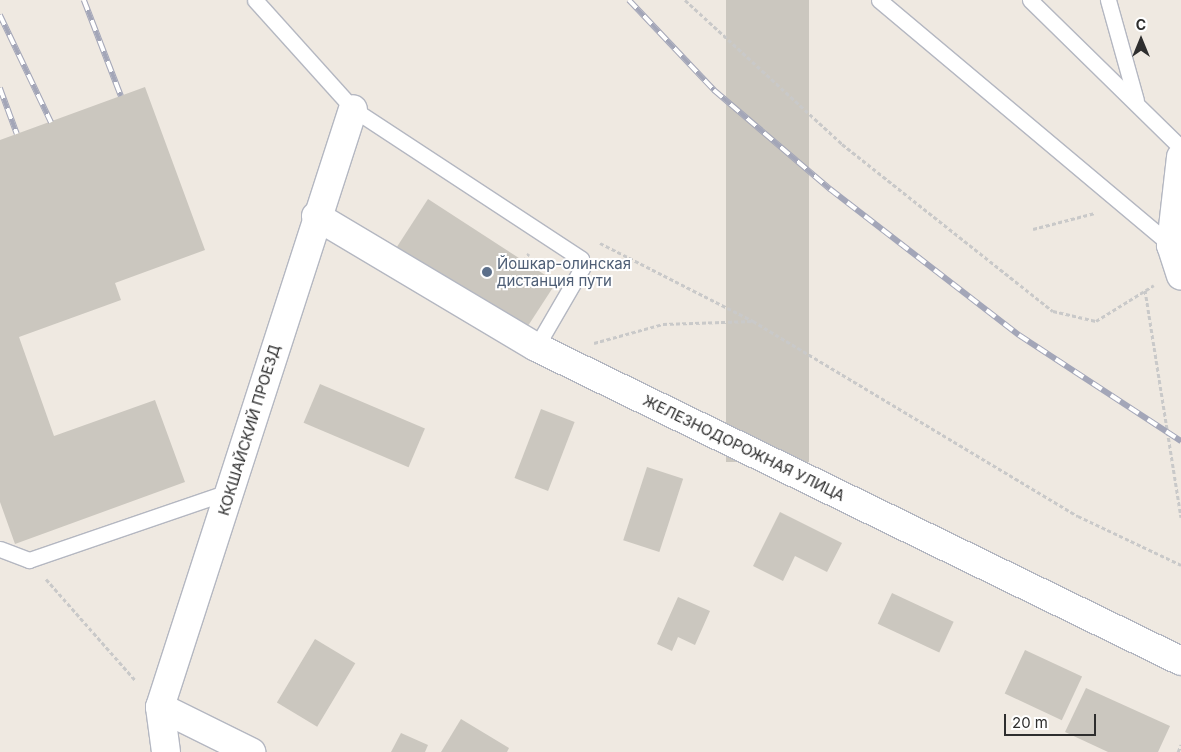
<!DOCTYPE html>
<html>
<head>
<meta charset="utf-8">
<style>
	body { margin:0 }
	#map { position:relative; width:1181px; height:752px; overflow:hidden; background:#efe9e1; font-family:Inter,sans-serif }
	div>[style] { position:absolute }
	.building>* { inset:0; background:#cbc7bf; transform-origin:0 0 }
	.path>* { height:3px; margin-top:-1.5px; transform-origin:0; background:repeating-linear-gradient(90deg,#c9c9c9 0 4px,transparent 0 6.5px) }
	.roads { filter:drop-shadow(1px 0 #b4b7c1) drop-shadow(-1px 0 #b4b7c1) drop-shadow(0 1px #b4b7c1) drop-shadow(0 -1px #b4b7c1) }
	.service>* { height:15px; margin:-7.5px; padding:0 7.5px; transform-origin:7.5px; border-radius:7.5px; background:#fff }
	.minor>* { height:28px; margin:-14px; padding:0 14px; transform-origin:14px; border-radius:14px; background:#fff }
	.rail>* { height:5.5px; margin-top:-2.75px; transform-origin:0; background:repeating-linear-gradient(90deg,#fff 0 11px,#a3a6b8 0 22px); box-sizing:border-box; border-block:1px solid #a3a6b8 }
	.dots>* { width:14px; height:14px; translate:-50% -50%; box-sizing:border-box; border:2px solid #fff; border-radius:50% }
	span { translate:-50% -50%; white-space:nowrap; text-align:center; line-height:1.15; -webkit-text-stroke:4px #fff; paint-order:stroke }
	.service-label { font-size:15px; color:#4e5e75 }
	.left { translate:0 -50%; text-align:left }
	.street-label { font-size:15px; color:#2e2e2e }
	.north { position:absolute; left:1116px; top:15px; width:50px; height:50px; -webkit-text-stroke:4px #fff; paint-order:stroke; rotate:0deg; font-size:14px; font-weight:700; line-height:20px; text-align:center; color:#2e2e2e }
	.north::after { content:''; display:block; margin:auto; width:18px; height:22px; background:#2e2e2e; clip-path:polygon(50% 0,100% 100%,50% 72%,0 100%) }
	.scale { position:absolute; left:1004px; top:714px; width:92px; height:22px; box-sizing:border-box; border:2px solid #2e2e2e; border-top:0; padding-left:6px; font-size:15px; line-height:18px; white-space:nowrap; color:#2e2e2e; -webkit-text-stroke:4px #fff; paint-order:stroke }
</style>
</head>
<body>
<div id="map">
	<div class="building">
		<i style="left:726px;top:0;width:83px;height:462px"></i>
		<i style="clip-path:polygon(145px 87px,205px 250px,115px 283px,121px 300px,19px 337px,54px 436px,155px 400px,185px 482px,15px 544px,0 502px,0 140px)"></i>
		<i style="left:428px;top:199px;width:153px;height:59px;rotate:33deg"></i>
		<i style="left:320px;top:384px;width:114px;height:42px;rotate:23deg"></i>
		<i style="left:541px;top:409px;width:36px;height:74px;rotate:21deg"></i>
		<i style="left:647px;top:467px;width:38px;height:77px;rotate:18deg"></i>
		<i style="clip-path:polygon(780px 512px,842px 543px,827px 572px,795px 556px,783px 581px,753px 566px)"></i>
		<i style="left:892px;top:593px;width:68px;height:34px;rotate:25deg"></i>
		<i style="clip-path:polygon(678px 597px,710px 611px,695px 645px,678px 637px,672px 651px,657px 644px)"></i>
		<i style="left:315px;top:639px;width:47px;height:74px;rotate:31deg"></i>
		<i style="left:1025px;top:650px;width:63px;height:48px;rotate:25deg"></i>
		<i style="clip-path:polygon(1086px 688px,1170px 726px,1158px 752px,1108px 752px,1065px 732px)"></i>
		<i style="clip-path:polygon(461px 719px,509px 748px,507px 752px,441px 752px)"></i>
		<i style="clip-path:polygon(401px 733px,428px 745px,425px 752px,391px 752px)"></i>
	</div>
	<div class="path">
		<i style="left:685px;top:0;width:213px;rotate:42.5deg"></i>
		<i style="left:842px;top:144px;width:269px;rotate:38.4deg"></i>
		<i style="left:1053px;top:311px;width:44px;rotate:13.1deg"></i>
		<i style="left:1096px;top:321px;width:68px;rotate:-31.8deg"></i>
		<i style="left:1033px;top:229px;width:64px;rotate:-14.5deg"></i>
		<i style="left:600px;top:243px;width:172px;rotate:27deg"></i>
		<i style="left:753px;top:321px;width:379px;rotate:31deg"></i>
		<i style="left:1078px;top:516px;width:114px;rotate:25.4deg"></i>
		<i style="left:524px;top:261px;width:9px;rotate:-58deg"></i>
		<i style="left:1145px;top:290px;width:230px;rotate:81deg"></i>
		<i style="left:594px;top:343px;width:72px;rotate:-15.4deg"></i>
		<i style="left:663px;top:324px;width:90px;rotate:-1.9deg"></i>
		<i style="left:46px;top:579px;width:136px;rotate:48.6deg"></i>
		<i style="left:1178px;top:752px;width:8px;rotate:-67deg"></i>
	</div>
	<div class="roads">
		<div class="service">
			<i style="left:255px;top:0;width:147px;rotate:48deg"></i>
			<i style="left:353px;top:109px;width:273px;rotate:33.3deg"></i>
			<i style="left:581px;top:259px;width:9px;rotate:84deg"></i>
			<i style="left:582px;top:268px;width:91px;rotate:120.2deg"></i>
			<i style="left:879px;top:0;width:381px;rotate:40deg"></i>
			<i style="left:1030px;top:0;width:211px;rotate:44.4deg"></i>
			<i style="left:1108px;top:0;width:104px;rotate:74.4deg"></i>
			<i style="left:0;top:549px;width:31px;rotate:21deg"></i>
			<i style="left:29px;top:560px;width:213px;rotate:-18.9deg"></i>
		</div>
		<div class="minor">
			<i style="left:1181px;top:157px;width:89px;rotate:96.5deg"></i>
			<i style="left:1171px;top:245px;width:32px;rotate:72deg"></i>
			<i style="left:316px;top:216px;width:256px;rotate:30.8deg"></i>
			<i style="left:536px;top:347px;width:717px;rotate:25.96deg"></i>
			<i style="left:160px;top:707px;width:102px;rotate:26.3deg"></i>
			<i style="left:166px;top:752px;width:45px;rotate:-97.6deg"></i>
			<i style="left:160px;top:707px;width:628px;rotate:-72.11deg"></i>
		</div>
	</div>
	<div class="rail">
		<i style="left:84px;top:0;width:103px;rotate:68.9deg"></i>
		<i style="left:629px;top:0;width:124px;rotate:46.6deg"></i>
		<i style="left:714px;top:90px;width:153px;rotate:40.5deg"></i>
		<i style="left:830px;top:189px;width:239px;rotate:37.7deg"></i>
		<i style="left:1019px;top:335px;width:194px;rotate:33.2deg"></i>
		<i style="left:0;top:15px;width:119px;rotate:64.5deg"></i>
		<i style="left:0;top:88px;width:49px;rotate:69.7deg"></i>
	</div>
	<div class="dots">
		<i style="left:487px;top:272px;background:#5c6f8a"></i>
	</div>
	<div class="service-label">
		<span class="left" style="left:497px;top:272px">Йошкар-олинская<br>дистанция пути</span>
	</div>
	<div class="street-label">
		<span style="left:249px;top:430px;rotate:-73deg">КОКШАЙСКИЙ ПРОЕЗД</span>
		<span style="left:744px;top:448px;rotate:26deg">ЖЕЛЕЗНОДОРОЖНАЯ УЛИЦА</span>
	</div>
	<div class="north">С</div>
	<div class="scale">20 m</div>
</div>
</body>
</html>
